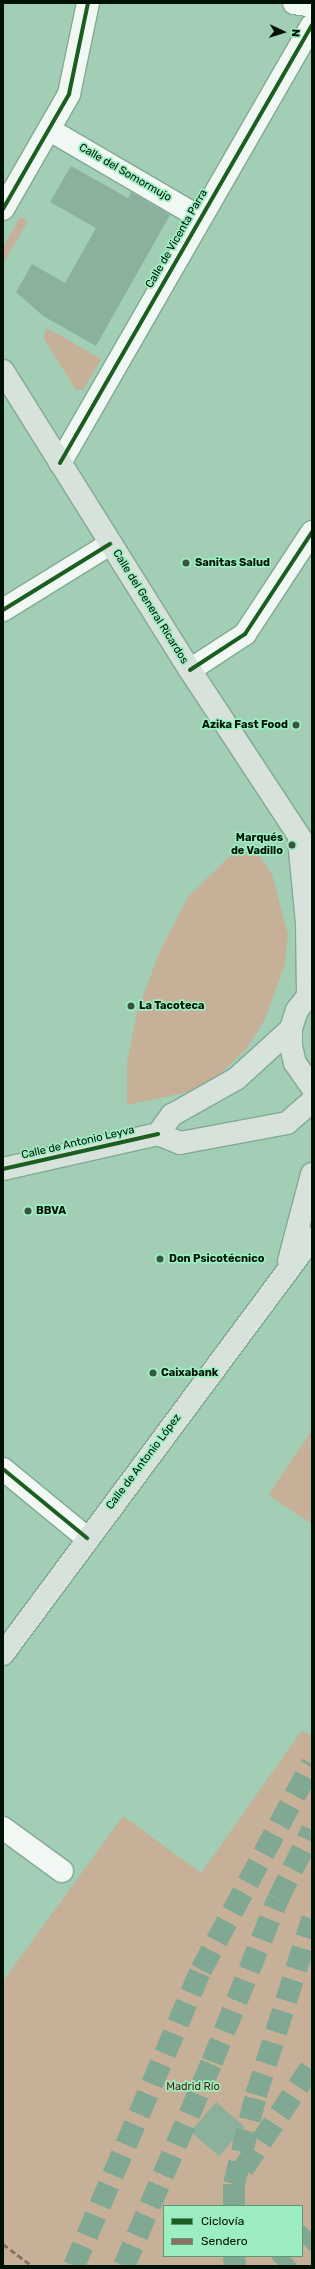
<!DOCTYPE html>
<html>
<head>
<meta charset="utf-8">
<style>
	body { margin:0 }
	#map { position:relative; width:315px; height:2269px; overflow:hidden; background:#a1ceb5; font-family:Rubik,sans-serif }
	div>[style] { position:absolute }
	.green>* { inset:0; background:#c6b097 }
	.building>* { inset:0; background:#8bb19d; transform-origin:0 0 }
	.major-tunnel>* { height:22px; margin-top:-11px; transform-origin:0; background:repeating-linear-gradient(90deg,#81a892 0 22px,transparent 0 33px) }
	.highway-tunnel>* { height:22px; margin-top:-11px; transform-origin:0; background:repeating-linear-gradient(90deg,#81a892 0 22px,transparent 0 33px) }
	.roads { filter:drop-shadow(1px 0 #83a894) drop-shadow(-1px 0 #83a894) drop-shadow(0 1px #83a894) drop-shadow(0 -1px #83a894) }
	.minor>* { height:22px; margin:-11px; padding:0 11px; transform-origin:11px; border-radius:11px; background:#f1f8f4 }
	.major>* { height:22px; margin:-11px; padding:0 11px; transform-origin:11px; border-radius:11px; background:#d7e2db }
	.quiet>* { height:3px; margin-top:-1.5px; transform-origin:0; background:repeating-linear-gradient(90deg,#8d6e63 0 6px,transparent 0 9px) }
	.cycleway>* { height:4px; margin:-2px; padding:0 2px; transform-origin:2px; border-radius:2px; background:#1b5e20 }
	.dots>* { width:11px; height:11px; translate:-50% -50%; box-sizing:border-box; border:2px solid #9ceec0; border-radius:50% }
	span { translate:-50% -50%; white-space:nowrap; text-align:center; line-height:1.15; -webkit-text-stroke:3.5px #9ceec0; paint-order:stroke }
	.street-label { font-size:11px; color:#001106 }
	.poi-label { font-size:11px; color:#001106; font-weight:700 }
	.left { translate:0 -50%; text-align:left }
	.right { translate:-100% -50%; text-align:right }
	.park-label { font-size:11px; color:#511b07 }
	.frame { position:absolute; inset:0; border:4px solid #001106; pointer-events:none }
	.legend { position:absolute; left:163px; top:2205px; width:140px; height:52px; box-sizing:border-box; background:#9ceec0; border:1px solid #5e9676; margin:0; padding:5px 7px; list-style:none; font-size:12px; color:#001106 }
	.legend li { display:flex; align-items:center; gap:8px; height:20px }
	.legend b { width:20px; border:1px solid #5e9676 }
	.north { position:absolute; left:263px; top:12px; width:40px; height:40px; -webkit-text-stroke:3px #9ceec0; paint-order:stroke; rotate:94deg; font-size:11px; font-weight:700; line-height:16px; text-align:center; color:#001106 }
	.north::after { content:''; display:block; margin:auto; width:14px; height:18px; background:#001106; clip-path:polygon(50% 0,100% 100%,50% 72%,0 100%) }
</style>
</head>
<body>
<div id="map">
	<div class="green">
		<i style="clip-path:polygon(20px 217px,28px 221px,3px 264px,3px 247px)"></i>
		<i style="clip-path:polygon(47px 328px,101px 359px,83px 390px,76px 390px,43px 337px)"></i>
		<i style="clip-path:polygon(255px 848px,272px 875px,288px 934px,285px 964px,265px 1019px,248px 1047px,216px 1078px,193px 1091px,127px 1105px,127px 1063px,137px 1013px,159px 953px,188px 897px,234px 852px)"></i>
		<i style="clip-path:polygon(310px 1433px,312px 1435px,312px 1524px,268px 1495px)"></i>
		<i style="clip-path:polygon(evenodd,302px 1730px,312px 1736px,312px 2266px,3px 2266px,3px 1981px,123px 1816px,201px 1873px,302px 1730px,164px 2206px,302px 2206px,302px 2256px,164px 2256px,164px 2206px)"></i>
	</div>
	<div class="building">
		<i style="clip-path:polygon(71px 166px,128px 198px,131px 192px,170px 215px,96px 346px,43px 316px,16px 292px,32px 264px,65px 283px,96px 228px,50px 202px)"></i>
		<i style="left:216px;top:2102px;width:38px;height:39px;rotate:41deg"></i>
	</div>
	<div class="major-tunnel">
		<i style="left:243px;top:2169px;width:124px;rotate:-56.2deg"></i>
		<i style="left:234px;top:2206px;width:22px;rotate:-90deg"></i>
		<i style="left:234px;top:2184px;width:92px;rotate:-76.1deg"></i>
		<i style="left:256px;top:2095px;width:185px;rotate:-72.3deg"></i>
		<i style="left:234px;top:2256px;width:10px;rotate:84deg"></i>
	</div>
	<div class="highway-tunnel">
		<i style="left:302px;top:2243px;width:14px;rotate:-45deg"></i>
		<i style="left:74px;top:2266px;width:322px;rotate:-66.8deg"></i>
		<i style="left:201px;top:1970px;width:234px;rotate:-61.7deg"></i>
		<i style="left:124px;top:2266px;width:222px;rotate:-66.7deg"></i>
		<i style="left:212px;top:2062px;width:176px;rotate:-68deg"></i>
		<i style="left:278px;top:1899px;width:77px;rotate:-63.8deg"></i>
		<i style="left:279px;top:2266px;width:14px;rotate:-45deg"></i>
	</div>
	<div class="roads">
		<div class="minor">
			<i style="left:294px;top:3px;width:18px;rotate:9deg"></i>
			<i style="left:50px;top:130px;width:173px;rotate:30.3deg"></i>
			<i style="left:3px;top:209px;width:133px;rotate:-60.1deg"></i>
			<i style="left:69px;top:94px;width:93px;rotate:-78.2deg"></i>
			<i style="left:60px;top:463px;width:505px;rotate:-60.09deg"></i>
			<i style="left:3px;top:610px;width:126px;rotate:-31.7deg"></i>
			<i style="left:190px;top:670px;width:66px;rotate:-33.2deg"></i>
			<i style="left:245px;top:634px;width:122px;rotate:-56.7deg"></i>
			<i style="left:3px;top:1469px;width:109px;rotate:39.4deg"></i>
			<i style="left:3px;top:1828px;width:73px;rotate:36.1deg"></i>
		</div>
		<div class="major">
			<i style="left:3px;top:371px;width:353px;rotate:58deg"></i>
			<i style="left:190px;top:670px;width:222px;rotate:56.7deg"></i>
			<i style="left:299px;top:841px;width:81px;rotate:84.4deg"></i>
			<i style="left:307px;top:922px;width:72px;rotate:89.2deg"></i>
			<i style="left:312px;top:991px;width:24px;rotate:128deg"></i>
			<i style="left:297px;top:1010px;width:20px;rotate:108deg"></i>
			<i style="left:291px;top:1029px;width:17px;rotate:90deg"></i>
			<i style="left:291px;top:1046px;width:17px;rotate:77deg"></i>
			<i style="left:295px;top:1063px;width:29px;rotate:55deg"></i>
			<i style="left:158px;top:1134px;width:24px;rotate:-54deg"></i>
			<i style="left:172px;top:1115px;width:73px;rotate:-29.4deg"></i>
			<i style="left:236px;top:1079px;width:74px;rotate:-42.3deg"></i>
			<i style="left:3px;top:1169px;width:159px;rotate:-12.7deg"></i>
			<i style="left:158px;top:1134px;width:24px;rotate:22deg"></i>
			<i style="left:180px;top:1143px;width:109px;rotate:-10.6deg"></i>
			<i style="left:287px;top:1123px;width:33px;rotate:-41deg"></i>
			<i style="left:289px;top:1261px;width:90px;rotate:-75.2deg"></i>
			<i style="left:3px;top:1654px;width:518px;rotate:-53.4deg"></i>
		</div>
	</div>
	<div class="quiet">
		<i style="left:3px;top:2244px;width:36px;rotate:37deg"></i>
	</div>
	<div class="cycleway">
		<i style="left:3px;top:209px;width:133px;rotate:-60.1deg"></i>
		<i style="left:69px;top:94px;width:93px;rotate:-78.2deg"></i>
		<i style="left:60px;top:463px;width:505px;rotate:-60.09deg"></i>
		<i style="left:3px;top:610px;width:126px;rotate:-31.7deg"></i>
		<i style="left:190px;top:670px;width:66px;rotate:-33.2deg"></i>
		<i style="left:245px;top:634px;width:122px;rotate:-56.7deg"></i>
		<i style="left:3px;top:1169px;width:159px;rotate:-12.7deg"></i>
		<i style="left:3px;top:1469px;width:109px;rotate:39.4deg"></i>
	</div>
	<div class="dots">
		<i style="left:186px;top:563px;background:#385343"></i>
		<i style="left:296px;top:725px;background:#385343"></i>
		<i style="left:292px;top:845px;background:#385343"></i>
		<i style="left:131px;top:1006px;background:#385343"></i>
		<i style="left:28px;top:1211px;background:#385343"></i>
		<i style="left:160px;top:1259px;background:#385343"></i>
		<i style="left:153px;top:1373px;background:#385343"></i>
	</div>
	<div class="street-label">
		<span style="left:125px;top:173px;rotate:30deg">Calle del Somormujo</span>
		<span style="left:177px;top:239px;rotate:-60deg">Calle de Vicenta Parra</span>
		<span style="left:150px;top:607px;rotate:58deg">Calle del General Ricardos</span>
		<span style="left:78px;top:1143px;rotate:-13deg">Calle de Antonio Leyva</span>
		<span style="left:144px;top:1462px;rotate:-53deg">Calle de Antonio López</span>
	</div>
	<div class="poi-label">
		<span class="left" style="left:195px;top:563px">Sanitas Salud</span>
		<span class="right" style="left:288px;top:725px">Azika Fast Food</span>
		<span class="right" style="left:283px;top:845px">Marqués<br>de Vadillo</span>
		<span class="left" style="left:139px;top:1006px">La Tacoteca</span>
		<span class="left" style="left:36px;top:1211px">BBVA</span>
		<span class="left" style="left:169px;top:1259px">Don Psicotécnico</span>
		<span class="left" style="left:161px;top:1373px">Caixabank</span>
	</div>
	<div class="park-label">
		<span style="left:193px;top:2087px">Madrid Río</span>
	</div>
	<div class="frame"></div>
	<ul class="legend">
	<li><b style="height:5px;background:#1b5e20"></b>Ciclovía</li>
	<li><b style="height:5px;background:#8d6e63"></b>Sendero</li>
	</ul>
	<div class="north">N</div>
</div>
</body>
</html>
